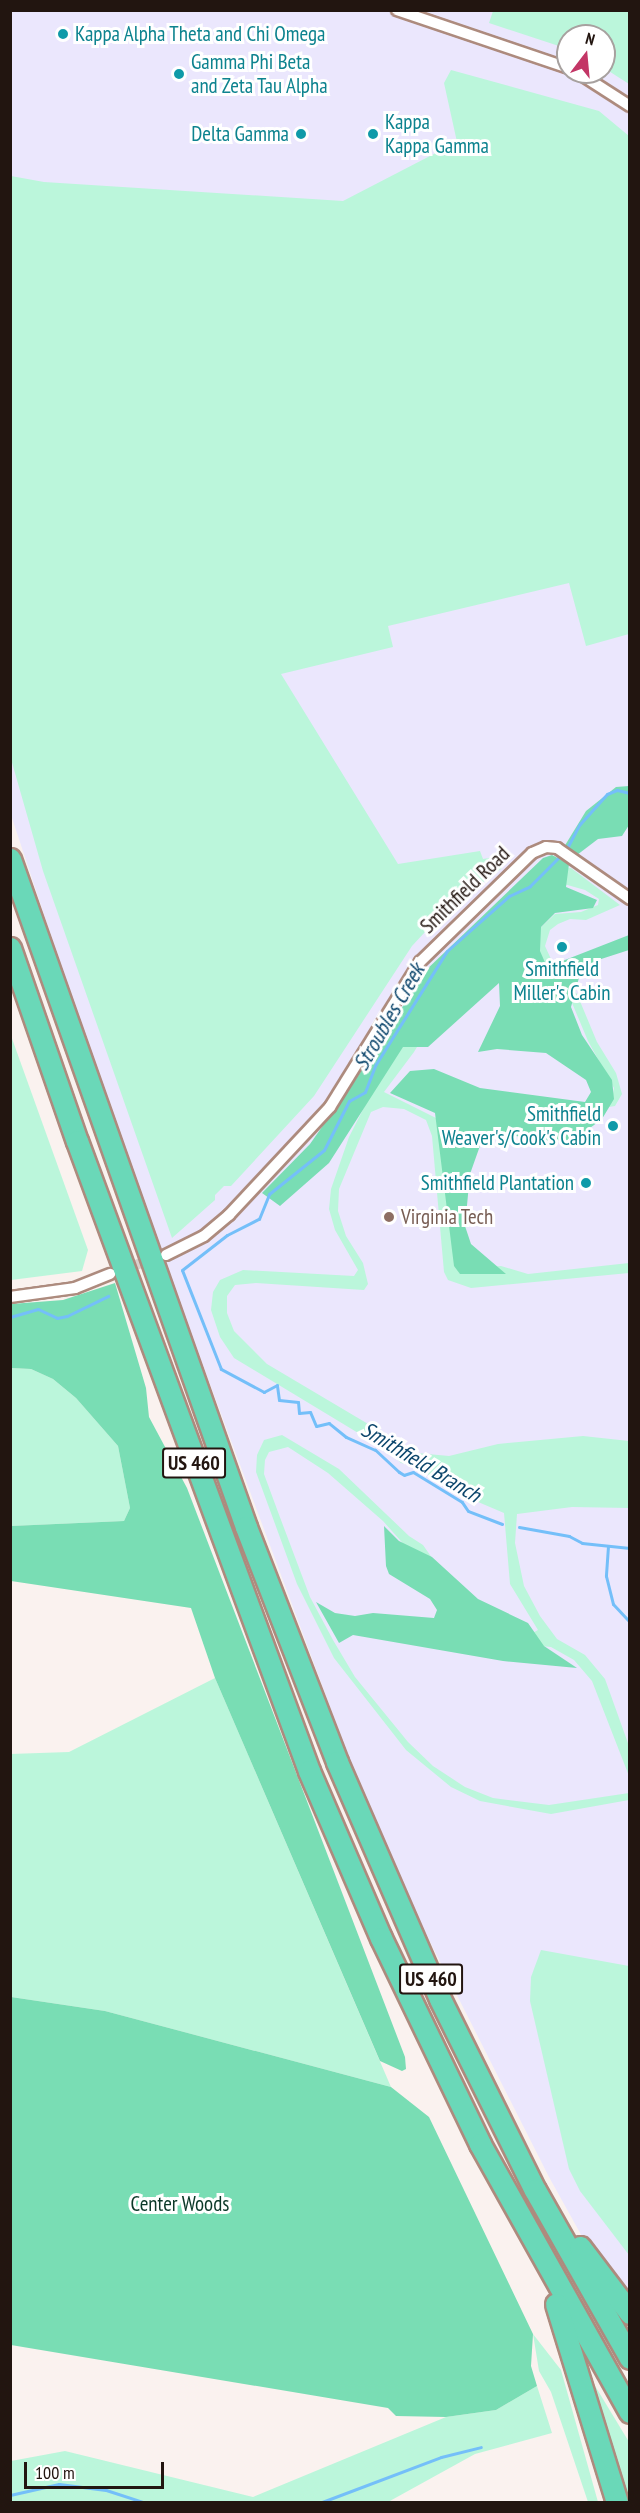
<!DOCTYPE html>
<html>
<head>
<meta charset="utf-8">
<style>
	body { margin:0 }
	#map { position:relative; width:640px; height:2513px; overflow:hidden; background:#faf2ef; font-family:"PT Sans Narrow",sans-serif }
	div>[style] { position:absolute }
	.education>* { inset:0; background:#ebe7fd }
	.green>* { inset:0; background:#bbf6db }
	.forest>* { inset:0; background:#79ddb4 }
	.stream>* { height:3px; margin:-1.5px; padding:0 1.5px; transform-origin:1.5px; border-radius:1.5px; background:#74bff9 }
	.minor-tunnel>* { height:10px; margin-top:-5px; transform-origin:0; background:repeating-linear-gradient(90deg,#dad1ce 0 10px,transparent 0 15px) }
	.roads { filter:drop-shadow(2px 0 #ad8b7e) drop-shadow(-2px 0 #ad8b7e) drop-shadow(0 2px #ad8b7e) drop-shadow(0 -2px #ad8b7e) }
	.minor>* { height:10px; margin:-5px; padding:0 5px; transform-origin:5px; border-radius:5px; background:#fff }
	.motorway>* { height:21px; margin:-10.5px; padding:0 10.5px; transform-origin:10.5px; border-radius:10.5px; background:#6ad8b8 }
	.dots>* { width:16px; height:16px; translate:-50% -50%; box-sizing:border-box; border:3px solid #fff; border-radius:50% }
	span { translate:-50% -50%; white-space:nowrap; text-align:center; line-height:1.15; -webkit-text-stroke:6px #fff; paint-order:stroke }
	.shield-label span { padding:2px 4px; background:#fff; border:2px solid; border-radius:4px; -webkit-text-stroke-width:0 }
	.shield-label { font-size:20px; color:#221510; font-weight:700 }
	.culture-label { font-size:21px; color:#0d838f }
	.left { translate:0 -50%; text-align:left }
	.right { translate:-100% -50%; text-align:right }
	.street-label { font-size:21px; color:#221510 }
	.education-label { font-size:21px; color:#785e54 }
	.park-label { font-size:21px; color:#0b3828 }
	.water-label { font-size:22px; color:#0c466c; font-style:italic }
	.frame { position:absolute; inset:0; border:12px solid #221510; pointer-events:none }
	.north { position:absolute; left:556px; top:24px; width:60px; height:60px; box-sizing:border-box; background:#fff; border:2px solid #a7a19f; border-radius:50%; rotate:16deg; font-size:16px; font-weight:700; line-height:24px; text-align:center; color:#221510 }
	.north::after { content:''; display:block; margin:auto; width:21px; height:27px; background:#c33666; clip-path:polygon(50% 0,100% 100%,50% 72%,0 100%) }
	.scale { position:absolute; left:24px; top:2462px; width:140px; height:27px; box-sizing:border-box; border:3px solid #221510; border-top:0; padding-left:8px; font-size:18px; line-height:21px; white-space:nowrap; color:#221510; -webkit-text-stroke:4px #fff; paint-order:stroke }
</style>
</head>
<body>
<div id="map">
	<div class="education">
		<i style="clip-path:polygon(evenodd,10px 11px,629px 11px,629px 2321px,549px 2177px,383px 1849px,115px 1129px,11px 815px,10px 11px,568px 36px,604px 36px,604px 72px,568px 72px,568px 36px)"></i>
	</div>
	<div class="green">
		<i style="clip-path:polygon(493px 11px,629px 11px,629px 84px,604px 68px,604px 36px,568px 36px,568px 49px,489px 23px)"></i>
		<i style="clip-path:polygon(451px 70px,599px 111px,629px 136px,629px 634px,586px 646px,569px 583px,388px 626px,393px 647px,281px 674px,398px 864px,480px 851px,483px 859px,495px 857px,502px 868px,438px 918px,412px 946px,314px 1096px,231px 1186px,224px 1186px,215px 1195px,215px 1200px,172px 1238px,43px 871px,11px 759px,11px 176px,44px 182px,343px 201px,457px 142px,444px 83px)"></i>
		<i style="clip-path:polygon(evenodd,558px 867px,571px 868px,620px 905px,586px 920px,570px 919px,558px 924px,550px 930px,545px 946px,557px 972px,577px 994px,597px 1042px,616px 1073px,622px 1094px,615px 1106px,440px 1135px,458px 1265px,464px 1269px,501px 1266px,528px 1274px,629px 1263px,629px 1273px,471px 1288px,448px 1280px,444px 1272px,432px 1136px,426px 1120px,404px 1109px,383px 1107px,371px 1112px,339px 1189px,338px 1211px,346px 1236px,363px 1263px,368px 1284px,364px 1290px,256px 1283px,235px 1285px,227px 1296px,227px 1313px,234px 1331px,267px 1364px,417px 1453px,449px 1456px,498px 1444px,583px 1436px,629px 1441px,629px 1508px,572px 1507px,517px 1514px,515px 1543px,524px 1586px,540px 1616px,557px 1639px,585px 1655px,605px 1679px,629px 1746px,629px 1776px,592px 1681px,574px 1660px,551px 1647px,502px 1642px,476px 1635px,450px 1596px,383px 1521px,328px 1473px,288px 1447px,269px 1452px,265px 1460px,264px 1474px,278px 1512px,310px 1597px,333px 1640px,355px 1677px,408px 1742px,433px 1766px,465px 1787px,493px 1798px,549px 1805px,629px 1793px,629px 1800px,551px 1814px,480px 1801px,451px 1787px,406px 1750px,334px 1658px,297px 1584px,256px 1472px,257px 1455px,264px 1440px,282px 1435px,339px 1469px,409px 1536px,423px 1545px,479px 1625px,499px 1633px,529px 1635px,538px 1630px,510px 1584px,504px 1513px,457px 1493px,415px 1466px,401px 1463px,388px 1451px,234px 1358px,220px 1337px,211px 1310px,213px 1292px,220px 1280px,243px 1270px,354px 1276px,358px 1270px,335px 1230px,329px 1209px,331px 1189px,349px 1137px,377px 1082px,457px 964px,518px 911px,558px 867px,564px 884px,585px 890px,599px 899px,598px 905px,581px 912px,555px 914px,538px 930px,539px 954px,551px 976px,567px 991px,588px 1041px,614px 1088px,612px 1099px,561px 1112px,478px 1122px,444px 1122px,384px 1092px,414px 1052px,456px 982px,489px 946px,564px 884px)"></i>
		<i style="clip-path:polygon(10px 1033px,88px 1250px,82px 1271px,11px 1280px)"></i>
		<i style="clip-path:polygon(10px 1368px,31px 1369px,53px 1379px,76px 1398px,118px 1446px,130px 1508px,124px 1521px,11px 1526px)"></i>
		<i style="clip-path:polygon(215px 1678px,391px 2087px,105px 2011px,11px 1997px,10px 1754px,69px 1752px)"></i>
		<i style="clip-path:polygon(541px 1950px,629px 1966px,629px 2255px,580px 2191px,569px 2169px,530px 2001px,531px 1977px)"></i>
		<i style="clip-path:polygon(533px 2334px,561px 2370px,598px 2502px,588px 2502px,551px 2392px,539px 2371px)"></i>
		<i style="clip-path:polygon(583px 2366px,629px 2442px,629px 2502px,623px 2502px)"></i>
		<i style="clip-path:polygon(537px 2386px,552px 2433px,475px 2454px,388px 2502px,11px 2502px,11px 2461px,65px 2451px,253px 2497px,446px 2417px,496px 2410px)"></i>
	</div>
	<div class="forest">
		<i style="clip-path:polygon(629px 786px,629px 825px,622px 836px,598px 839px,577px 855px,564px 847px,586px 811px,616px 787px)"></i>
		<i style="clip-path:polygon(552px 855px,569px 864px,566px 887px,597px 900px,593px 908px,555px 913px,541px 927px,540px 951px,547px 967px,629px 935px,629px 950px,595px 961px,580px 974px,571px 1007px,582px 1035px,612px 1080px,614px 1099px,602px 1119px,574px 1140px,537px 1141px,500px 1132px,481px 1143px,470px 1174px,465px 1226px,471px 1244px,506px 1274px,460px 1274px,454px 1266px,435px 1113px,390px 1093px,410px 1071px,434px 1069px,480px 1088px,585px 1102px,591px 1092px,586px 1080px,546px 1053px,497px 1049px,478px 1052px,500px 1006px,499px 983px,428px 1047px,403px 1047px,329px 1163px,280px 1206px,262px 1193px,310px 1144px,376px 1050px,423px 973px,543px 858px)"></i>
		<i style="clip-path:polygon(115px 1283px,146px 1388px,149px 1417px,187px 1488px,405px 2057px,406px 2069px,402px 2071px,380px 2061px,215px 1678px,191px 1608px,11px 1581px,11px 1526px,124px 1521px,130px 1508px,118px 1446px,76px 1398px,53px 1379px,31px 1369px,11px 1368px,11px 1304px,63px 1300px)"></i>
		<i style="clip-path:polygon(384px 1526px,399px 1541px,432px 1557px,478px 1599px,528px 1623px,544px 1646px,577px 1668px,503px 1661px,353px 1635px,339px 1643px,316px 1602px,335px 1613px,355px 1616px,373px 1613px,434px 1618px,437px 1610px,430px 1599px,389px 1574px,386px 1566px)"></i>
		<i style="clip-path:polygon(11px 1997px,105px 2011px,391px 2087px,429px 2117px,533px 2334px,531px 2366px,537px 2386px,496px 2410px,446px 2417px,396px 2416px,388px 2408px,11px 2345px)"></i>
	</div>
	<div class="stream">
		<i style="left:567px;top:848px;width:27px;rotate:-62deg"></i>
		<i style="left:580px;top:824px;width:40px;rotate:-48deg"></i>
		<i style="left:607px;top:794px;width:11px;rotate:-22deg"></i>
		<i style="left:617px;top:790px;width:13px;rotate:13deg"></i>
		<i style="left:10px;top:1317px;width:29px;rotate:-16deg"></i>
		<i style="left:38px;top:1309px;width:21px;rotate:25deg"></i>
		<i style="left:57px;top:1318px;width:10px;rotate:-11deg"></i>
		<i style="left:67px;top:1316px;width:46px;rotate:-26deg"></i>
		<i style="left:502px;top:1524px;width:36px;rotate:-159deg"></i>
		<i style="left:468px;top:1511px;width:11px;rotate:-124deg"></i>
		<i style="left:462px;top:1502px;width:57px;rotate:-148.5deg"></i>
		<i style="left:413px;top:1472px;width:9px;rotate:162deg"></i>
		<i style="left:404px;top:1475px;width:6px;rotate:-149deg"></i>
		<i style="left:399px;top:1472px;width:33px;rotate:-137deg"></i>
		<i style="left:375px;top:1450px;width:32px;rotate:-156deg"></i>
		<i style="left:346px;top:1437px;width:22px;rotate:-141deg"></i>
		<i style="left:329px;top:1423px;width:13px;rotate:167deg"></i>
		<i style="left:316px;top:1426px;width:15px;rotate:-113deg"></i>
		<i style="left:310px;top:1412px;width:11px;rotate:175deg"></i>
		<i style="left:299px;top:1413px;width:11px;rotate:-95deg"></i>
		<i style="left:298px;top:1402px;width:19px;rotate:-174deg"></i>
		<i style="left:279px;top:1400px;width:15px;rotate:-98deg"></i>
		<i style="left:277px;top:1385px;width:15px;rotate:152deg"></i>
		<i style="left:264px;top:1392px;width:49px;rotate:-151.9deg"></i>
		<i style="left:221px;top:1369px;width:106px;rotate:-111.5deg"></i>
		<i style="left:182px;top:1270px;width:57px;rotate:-37.9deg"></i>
		<i style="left:227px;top:1235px;width:36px;rotate:-27deg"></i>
		<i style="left:259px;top:1219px;width:27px;rotate:-68deg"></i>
		<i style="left:269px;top:1194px;width:70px;rotate:-38.7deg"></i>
		<i style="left:324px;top:1150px;width:55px;rotate:-63deg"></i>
		<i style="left:349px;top:1101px;width:18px;rotate:-29deg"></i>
		<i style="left:365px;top:1092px;width:30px;rotate:-69deg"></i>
		<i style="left:376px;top:1064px;width:133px;rotate:-57.9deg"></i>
		<i style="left:447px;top:951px;width:83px;rotate:-41.6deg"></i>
		<i style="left:509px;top:896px;width:23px;rotate:-25deg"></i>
		<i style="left:530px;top:886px;width:40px;rotate:-45deg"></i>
		<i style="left:519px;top:1527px;width:51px;rotate:10.2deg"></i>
		<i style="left:569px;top:1536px;width:15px;rotate:28deg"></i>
		<i style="left:582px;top:1543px;width:48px;rotate:5.9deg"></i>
		<i style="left:608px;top:1546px;width:30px;rotate:94deg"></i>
		<i style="left:606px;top:1576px;width:29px;rotate:76deg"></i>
		<i style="left:613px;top:1604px;width:25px;rotate:47deg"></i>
		<i style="left:630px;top:1720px;width:18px;rotate:90deg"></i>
		<i style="left:10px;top:2495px;width:50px;rotate:-12.7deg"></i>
		<i style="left:59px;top:2484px;width:47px;rotate:7.3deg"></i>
		<i style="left:106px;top:2490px;width:40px;rotate:18deg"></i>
		<i style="left:322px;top:2502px;width:127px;rotate:-20.7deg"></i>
		<i style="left:441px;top:2457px;width:41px;rotate:-14deg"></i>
	</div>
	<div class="minor-tunnel">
		<i style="left:122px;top:1270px;width:35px;rotate:-20deg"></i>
	</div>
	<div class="roads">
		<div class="minor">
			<i style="left:397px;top:10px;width:181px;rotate:18.7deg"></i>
			<i style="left:577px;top:72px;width:63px;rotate:32.7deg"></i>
			<i style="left:166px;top:1255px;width:42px;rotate:-26.6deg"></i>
			<i style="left:204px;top:1236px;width:33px;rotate:-40deg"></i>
			<i style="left:229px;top:1215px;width:148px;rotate:-46.9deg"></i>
			<i style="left:330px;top:1107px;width:171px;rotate:-58.2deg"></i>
			<i style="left:420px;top:962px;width:156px;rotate:-44.2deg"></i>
			<i style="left:532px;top:853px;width:15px;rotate:-23deg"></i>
			<i style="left:546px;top:847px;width:11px;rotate:5deg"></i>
			<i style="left:557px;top:848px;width:89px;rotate:34.9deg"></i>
			<i style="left:10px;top:1297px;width:66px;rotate:-7.9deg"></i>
			<i style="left:75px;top:1288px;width:38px;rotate:-22deg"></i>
		</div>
		<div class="motorway">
			<i style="left:10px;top:859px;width:708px;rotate:70.54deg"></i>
			<i style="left:246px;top:1527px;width:252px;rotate:68.8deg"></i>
			<i style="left:337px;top:1762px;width:258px;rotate:66.5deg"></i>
			<i style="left:440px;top:1999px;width:213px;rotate:63.6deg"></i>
			<i style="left:535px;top:2190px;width:193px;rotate:60.5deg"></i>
			<i style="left:10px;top:948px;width:204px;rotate:70.9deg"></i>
			<i style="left:77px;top:1141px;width:671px;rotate:69.78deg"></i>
			<i style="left:309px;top:1771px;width:182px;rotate:66.7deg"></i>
			<i style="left:381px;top:1938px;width:229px;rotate:64.3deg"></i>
			<i style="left:480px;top:2144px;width:307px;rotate:60.8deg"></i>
			<i style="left:580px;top:2247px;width:83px;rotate:52.9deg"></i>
			<i style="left:556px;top:2304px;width:207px;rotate:72.9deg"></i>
		</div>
	</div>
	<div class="dots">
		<i style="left:63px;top:34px;background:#0f9aa8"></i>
		<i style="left:179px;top:74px;background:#0f9aa8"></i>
		<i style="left:301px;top:134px;background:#0f9aa8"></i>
		<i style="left:373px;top:134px;background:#0f9aa8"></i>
		<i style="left:562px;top:947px;background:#0f9aa8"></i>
		<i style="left:613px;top:1126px;background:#0f9aa8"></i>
		<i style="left:586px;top:1183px;background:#0f9aa8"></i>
		<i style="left:389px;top:1217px;background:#8d6e63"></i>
	</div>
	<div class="shield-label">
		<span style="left:194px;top:1463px">US 460</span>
		<span style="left:431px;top:1979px">US 460</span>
	</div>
	<div class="culture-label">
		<span class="left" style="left:75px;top:34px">Kappa Alpha Theta and Chi Omega</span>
		<span class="left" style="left:191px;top:74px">Gamma Phi Beta<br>and Zeta Tau Alpha</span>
		<span class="left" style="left:385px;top:134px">Kappa<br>Kappa Gamma</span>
		<span class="right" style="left:289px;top:134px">Delta Gamma</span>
		<span style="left:562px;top:981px">Smithfield<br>Miller's Cabin</span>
		<span class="right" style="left:601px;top:1126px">Smithfield<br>Weaver's/Cook's Cabin</span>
		<span class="right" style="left:574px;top:1183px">Smithfield Plantation</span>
	</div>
	<div class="street-label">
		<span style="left:465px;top:890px;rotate:-44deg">Smithfield Road</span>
	</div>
	<div class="education-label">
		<span class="left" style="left:401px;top:1217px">Virginia Tech</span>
	</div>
	<div class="park-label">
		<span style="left:180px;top:2204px">Center Woods</span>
	</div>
	<div class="water-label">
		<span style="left:389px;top:1017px;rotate:-60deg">Stroubles Creek</span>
		<span style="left:421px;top:1462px;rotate:31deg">Smithfield Branch</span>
	</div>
	<div class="frame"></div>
	<div class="north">N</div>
	<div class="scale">100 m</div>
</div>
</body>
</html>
